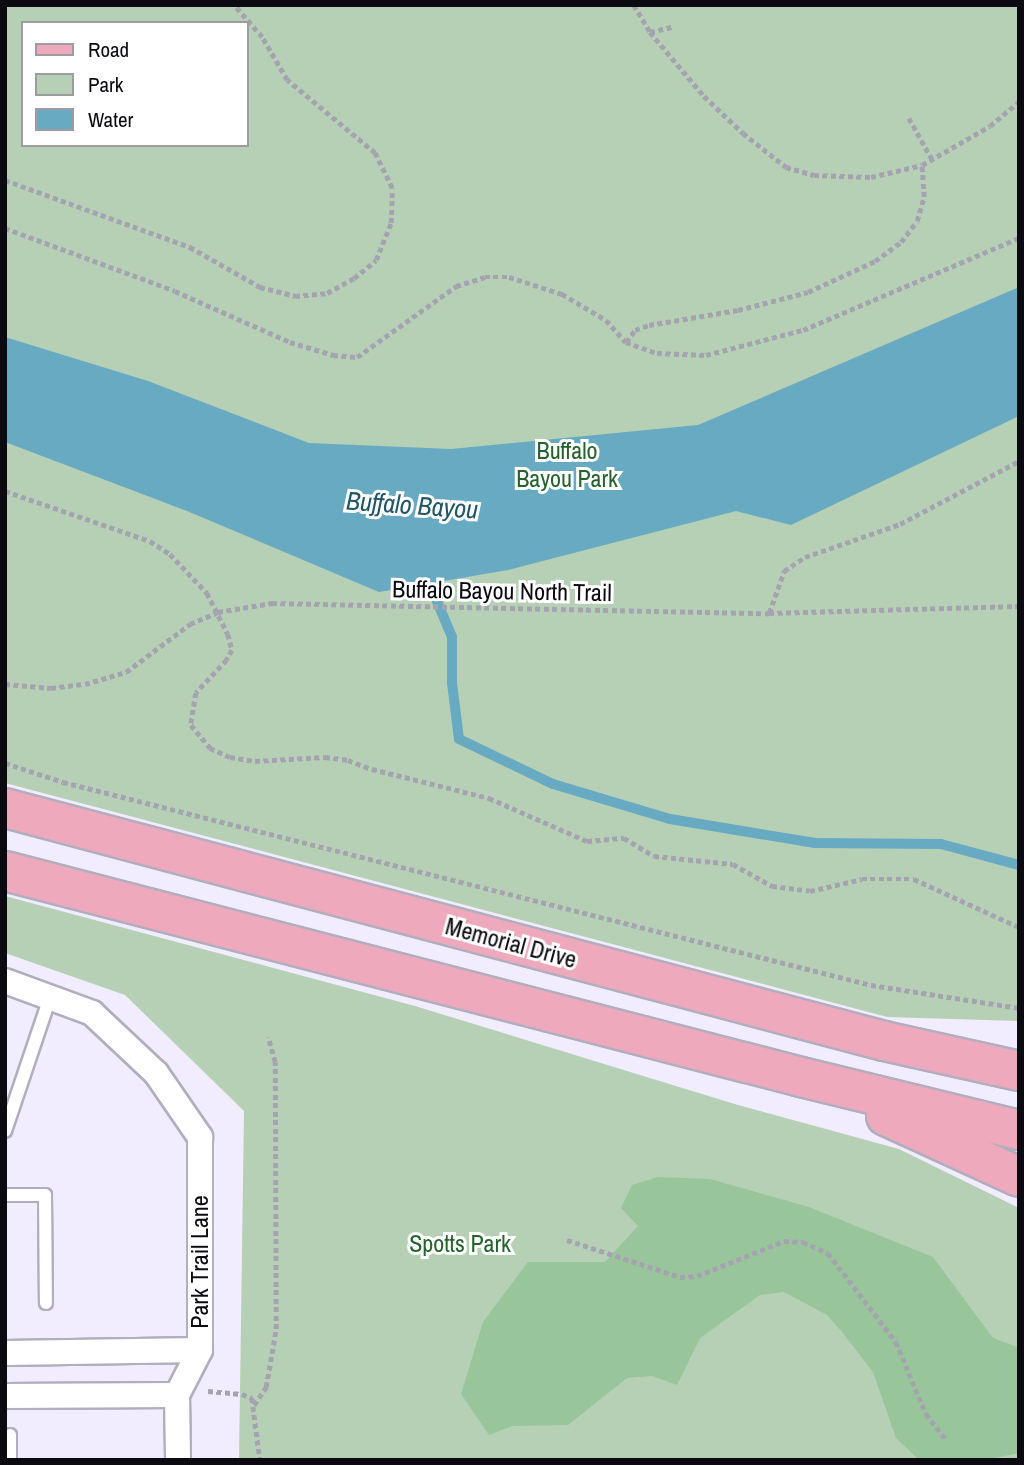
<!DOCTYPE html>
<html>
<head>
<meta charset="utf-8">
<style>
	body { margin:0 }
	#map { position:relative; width:1024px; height:1465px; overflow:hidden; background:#f1edff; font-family:"Archivo Narrow",sans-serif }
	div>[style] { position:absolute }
	.green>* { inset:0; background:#b6d0b6 }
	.forest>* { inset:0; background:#99c59b }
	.water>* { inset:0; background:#67aac1 }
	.stream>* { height:10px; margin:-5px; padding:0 5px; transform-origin:5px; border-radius:5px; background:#67aac1 }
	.path>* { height:4.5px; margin-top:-2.25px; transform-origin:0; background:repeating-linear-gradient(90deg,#a6a3b1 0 5px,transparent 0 8.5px) }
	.roads { filter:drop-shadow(2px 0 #b1aebf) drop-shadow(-2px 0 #b1aebf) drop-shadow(0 2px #b1aebf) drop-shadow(0 -2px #b1aebf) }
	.lane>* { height:12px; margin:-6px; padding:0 6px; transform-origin:6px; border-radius:6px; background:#fff }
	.street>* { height:24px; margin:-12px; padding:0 12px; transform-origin:12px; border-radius:12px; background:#fff }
	.primary>* { height:38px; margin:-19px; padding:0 19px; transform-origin:19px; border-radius:19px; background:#eea9bc }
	span { translate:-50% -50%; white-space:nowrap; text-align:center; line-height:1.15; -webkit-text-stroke:6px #fff; paint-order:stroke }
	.park-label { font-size:24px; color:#25632d }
	.street-label { font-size:24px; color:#0b0a10 }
	.water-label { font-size:26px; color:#205768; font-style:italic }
	.frame { position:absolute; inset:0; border:7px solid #0b0a10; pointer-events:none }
	.legend { position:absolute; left:21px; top:21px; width:228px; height:126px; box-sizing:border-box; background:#fff; border:2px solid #9d9d9f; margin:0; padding:9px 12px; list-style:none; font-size:21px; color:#0b0a10 }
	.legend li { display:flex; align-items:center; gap:14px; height:35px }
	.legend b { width:35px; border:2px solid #9d9d9f }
</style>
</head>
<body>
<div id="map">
	<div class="green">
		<i style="clip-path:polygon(evenodd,5px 5px,1019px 5px,1019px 1021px,887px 1017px,5px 783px,5px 5px,23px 23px,247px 23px,247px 145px,23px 145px,23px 23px)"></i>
		<i style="clip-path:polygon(5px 896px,415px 1006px,738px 1105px,899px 1149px,1019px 1208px,1019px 1460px,239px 1460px,244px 1111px,125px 995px,5px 953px)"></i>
	</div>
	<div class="forest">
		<i style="clip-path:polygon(658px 1177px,710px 1179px,809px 1207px,933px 1257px,993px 1338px,1019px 1348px,1019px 1453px,985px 1460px,919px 1460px,896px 1438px,873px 1372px,843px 1333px,827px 1315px,784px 1292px,760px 1295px,700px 1338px,677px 1385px,652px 1376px,627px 1378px,568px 1425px,512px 1426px,489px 1435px,461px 1394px,483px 1322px,528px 1262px,605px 1262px,638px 1226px,621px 1208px,632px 1185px)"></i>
	</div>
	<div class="water">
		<i style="clip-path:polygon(1019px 287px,1019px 416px,791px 525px,736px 511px,508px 570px,379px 592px,187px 511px,5px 442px,5px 337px,148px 381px,309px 443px,451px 449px,698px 425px)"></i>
	</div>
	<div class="stream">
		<i style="left:425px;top:573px;width:69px;rotate:67.1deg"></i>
		<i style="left:452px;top:637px;width:46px;rotate:90deg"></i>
		<i style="left:452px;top:683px;width:56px;rotate:82.9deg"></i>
		<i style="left:459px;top:739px;width:104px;rotate:25.6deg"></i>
		<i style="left:553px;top:784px;width:122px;rotate:16.7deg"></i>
		<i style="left:670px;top:819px;width:147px;rotate:9.4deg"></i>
		<i style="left:815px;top:843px;width:126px;rotate:0.5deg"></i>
		<i style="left:941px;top:844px;width:81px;rotate:15.1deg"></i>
	</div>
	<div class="path">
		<i style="left:634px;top:5px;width:31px;rotate:59deg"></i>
		<i style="left:650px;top:32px;width:84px;rotate:49.8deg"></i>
		<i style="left:704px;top:96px;width:54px;rotate:43.5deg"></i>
		<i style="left:743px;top:133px;width:55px;rotate:38.3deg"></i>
		<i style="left:786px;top:167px;width:29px;rotate:16deg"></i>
		<i style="left:814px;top:175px;width:57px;rotate:2deg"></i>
		<i style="left:871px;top:177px;width:52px;rotate:-13.2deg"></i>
		<i style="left:922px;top:165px;width:78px;rotate:-29.8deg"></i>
		<i style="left:990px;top:126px;width:38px;rotate:-40deg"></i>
		<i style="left:650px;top:32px;width:22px;rotate:-13deg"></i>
		<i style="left:909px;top:118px;width:49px;rotate:60.8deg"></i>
		<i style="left:5px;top:180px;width:197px;rotate:19.9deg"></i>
		<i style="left:190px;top:247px;width:81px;rotate:29.7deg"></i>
		<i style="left:260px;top:287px;width:36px;rotate:14deg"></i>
		<i style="left:295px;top:296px;width:32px;rotate:-5deg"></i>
		<i style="left:327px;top:293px;width:31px;rotate:-29deg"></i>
		<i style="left:354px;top:278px;width:28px;rotate:-39deg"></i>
		<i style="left:376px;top:260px;width:40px;rotate:-68deg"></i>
		<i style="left:391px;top:223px;width:35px;rotate:-88deg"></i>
		<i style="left:392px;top:188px;width:39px;rotate:-116deg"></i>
		<i style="left:375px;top:153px;width:114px;rotate:-140.3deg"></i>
		<i style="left:287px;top:80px;width:50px;rotate:-120.2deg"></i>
		<i style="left:262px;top:37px;width:43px;rotate:-131.2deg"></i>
		<i style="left:5px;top:228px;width:181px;rotate:20.3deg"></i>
		<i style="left:175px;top:291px;width:126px;rotate:23.9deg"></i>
		<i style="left:290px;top:342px;width:45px;rotate:16.8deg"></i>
		<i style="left:333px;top:355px;width:24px;rotate:5deg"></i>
		<i style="left:357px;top:357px;width:122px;rotate:-35.6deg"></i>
		<i style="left:456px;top:286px;width:30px;rotate:-17deg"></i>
		<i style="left:485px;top:277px;width:24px"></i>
		<i style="left:509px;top:277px;width:56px;rotate:17.8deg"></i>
		<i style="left:562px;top:294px;width:51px;rotate:30.6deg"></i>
		<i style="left:606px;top:320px;width:30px;rotate:48deg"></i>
		<i style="left:626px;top:342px;width:33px;rotate:20deg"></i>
		<i style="left:657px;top:353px;width:49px;rotate:2.3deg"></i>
		<i style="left:706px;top:355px;width:100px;rotate:-14.5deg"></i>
		<i style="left:803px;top:330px;width:235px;rotate:-23.1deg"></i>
		<i style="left:626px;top:342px;width:15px;rotate:-53deg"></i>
		<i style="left:635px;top:330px;width:15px;rotate:-20deg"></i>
		<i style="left:649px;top:325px;width:90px;rotate:-9.6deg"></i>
		<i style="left:738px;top:310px;width:72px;rotate:-14.4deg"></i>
		<i style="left:808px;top:292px;width:74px;rotate:-24.8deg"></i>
		<i style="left:875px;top:261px;width:32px;rotate:-36deg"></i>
		<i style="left:901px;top:242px;width:26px;rotate:-53deg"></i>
		<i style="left:917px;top:221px;width:25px;rotate:-74deg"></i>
		<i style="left:924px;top:197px;width:32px;rotate:-94deg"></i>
		<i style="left:5px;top:491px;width:153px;rotate:19deg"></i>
		<i style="left:150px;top:541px;width:24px;rotate:33deg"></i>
		<i style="left:170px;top:554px;width:54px;rotate:46.5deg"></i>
		<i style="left:207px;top:593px;width:46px;rotate:62.9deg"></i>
		<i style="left:228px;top:634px;width:16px;rotate:76deg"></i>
		<i style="left:232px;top:650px;width:11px;rotate:117deg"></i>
		<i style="left:227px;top:660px;width:45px;rotate:133.2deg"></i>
		<i style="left:196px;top:693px;width:32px;rotate:99deg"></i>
		<i style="left:191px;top:725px;width:30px;rotate:50deg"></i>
		<i style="left:210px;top:748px;width:22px;rotate:24deg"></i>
		<i style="left:230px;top:757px;width:25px;rotate:9deg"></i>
		<i style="left:255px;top:761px;width:70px;rotate:-3.3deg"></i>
		<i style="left:325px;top:757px;width:23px;rotate:7deg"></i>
		<i style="left:348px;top:760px;width:26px;rotate:21deg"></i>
		<i style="left:372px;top:769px;width:121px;rotate:13.9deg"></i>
		<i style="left:489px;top:798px;width:107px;rotate:23.7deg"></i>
		<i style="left:587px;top:841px;width:37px;rotate:-5deg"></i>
		<i style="left:624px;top:838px;width:35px;rotate:31deg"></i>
		<i style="left:654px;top:856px;width:79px;rotate:5.8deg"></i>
		<i style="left:733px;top:864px;width:45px;rotate:29.4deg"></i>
		<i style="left:772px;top:886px;width:38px;rotate:7deg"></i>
		<i style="left:810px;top:891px;width:53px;rotate:-13deg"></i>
		<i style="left:862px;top:879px;width:52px"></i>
		<i style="left:914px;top:879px;width:115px;rotate:24.6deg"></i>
		<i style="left:769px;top:613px;width:45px;rotate:-70.3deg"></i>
		<i style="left:784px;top:571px;width:25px;rotate:-34deg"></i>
		<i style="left:805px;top:557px;width:101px;rotate:-19.2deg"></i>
		<i style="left:900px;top:524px;width:135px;rotate:-27.9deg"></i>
		<i style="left:5px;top:684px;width:46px;rotate:5deg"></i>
		<i style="left:51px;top:688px;width:34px;rotate:-7deg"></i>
		<i style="left:85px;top:684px;width:43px;rotate:-16.3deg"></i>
		<i style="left:126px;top:672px;width:80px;rotate:-36.9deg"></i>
		<i style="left:190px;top:624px;width:30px;rotate:-23deg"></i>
		<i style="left:218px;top:612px;width:55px;rotate:-9.5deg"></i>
		<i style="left:272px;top:603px;width:497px;rotate:1.2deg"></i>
		<i style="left:769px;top:613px;width:250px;rotate:-1.6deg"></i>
		<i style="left:5px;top:763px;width:61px;rotate:18.1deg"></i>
		<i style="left:63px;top:782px;width:833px;rotate:14.1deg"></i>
		<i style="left:871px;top:985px;width:150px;rotate:8.8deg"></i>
		<i style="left:567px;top:1240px;width:119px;rotate:18.1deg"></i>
		<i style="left:680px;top:1277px;width:17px;rotate:-3deg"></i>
		<i style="left:697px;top:1276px;width:94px;rotate:-21.9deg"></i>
		<i style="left:784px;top:1241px;width:19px;rotate:3deg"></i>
		<i style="left:803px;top:1242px;width:27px;rotate:24deg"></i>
		<i style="left:828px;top:1253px;width:112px;rotate:52.6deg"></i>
		<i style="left:896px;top:1342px;width:78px;rotate:67.4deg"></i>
		<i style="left:926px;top:1414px;width:33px;rotate:52deg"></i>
		<i style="left:208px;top:1391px;width:34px;rotate:5deg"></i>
		<i style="left:242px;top:1394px;width:11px;rotate:22deg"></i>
		<i style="left:252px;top:1398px;width:63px;rotate:82.6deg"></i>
		<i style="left:254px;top:1405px;width:22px;rotate:-56deg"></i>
		<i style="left:266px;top:1387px;width:59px;rotate:-80.2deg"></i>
		<i style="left:276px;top:1329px;width:267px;rotate:-90.2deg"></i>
		<i style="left:275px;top:1062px;width:26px;rotate:-106deg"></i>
	</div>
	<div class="roads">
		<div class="lane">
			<i style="left:5px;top:1131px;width:141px;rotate:-71.4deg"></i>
			<i style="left:5px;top:1195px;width:40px"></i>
			<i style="left:45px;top:1195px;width:108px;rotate:89.5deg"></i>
			<i style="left:10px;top:1435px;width:25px;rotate:90deg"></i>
		</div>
		<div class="street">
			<i style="left:5px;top:981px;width:93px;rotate:20.2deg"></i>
			<i style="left:92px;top:1013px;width:88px;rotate:43.2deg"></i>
			<i style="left:156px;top:1073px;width:78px;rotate:55.5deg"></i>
			<i style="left:200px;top:1137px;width:213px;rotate:90deg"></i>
			<i style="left:200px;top:1350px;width:51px;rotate:117.1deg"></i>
			<i style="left:177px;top:1395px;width:65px;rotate:89.1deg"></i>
			<i style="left:5px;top:1353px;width:195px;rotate:-0.9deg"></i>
			<i style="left:5px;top:1396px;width:172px;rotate:-0.3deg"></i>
		</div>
		<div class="primary">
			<i style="left:5px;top:808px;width:909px;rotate:14.85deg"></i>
			<i style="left:884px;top:1041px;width:138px;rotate:12.5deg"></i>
			<i style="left:5px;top:871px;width:822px;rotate:14.51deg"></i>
			<i style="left:801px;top:1077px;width:224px;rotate:13.7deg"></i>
			<i style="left:886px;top:1116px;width:146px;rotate:24.6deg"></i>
		</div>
	</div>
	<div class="park-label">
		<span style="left:567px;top:465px">Buffalo<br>Bayou Park</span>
		<span style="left:460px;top:1244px">Spotts Park</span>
	</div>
	<div class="street-label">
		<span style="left:502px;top:591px;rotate:1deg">Buffalo Bayou North Trail</span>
		<span style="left:511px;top:943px;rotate:15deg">Memorial Drive</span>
		<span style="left:200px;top:1262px;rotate:-90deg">Park Trail Lane</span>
	</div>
	<div class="water-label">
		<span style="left:412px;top:505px;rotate:4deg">Buffalo Bayou</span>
	</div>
	<div class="frame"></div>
	<ul class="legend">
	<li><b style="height:9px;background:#eea9bc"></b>Road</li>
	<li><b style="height:19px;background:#b6d0b6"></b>Park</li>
	<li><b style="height:19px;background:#67aac1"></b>Water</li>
	</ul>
</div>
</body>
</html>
